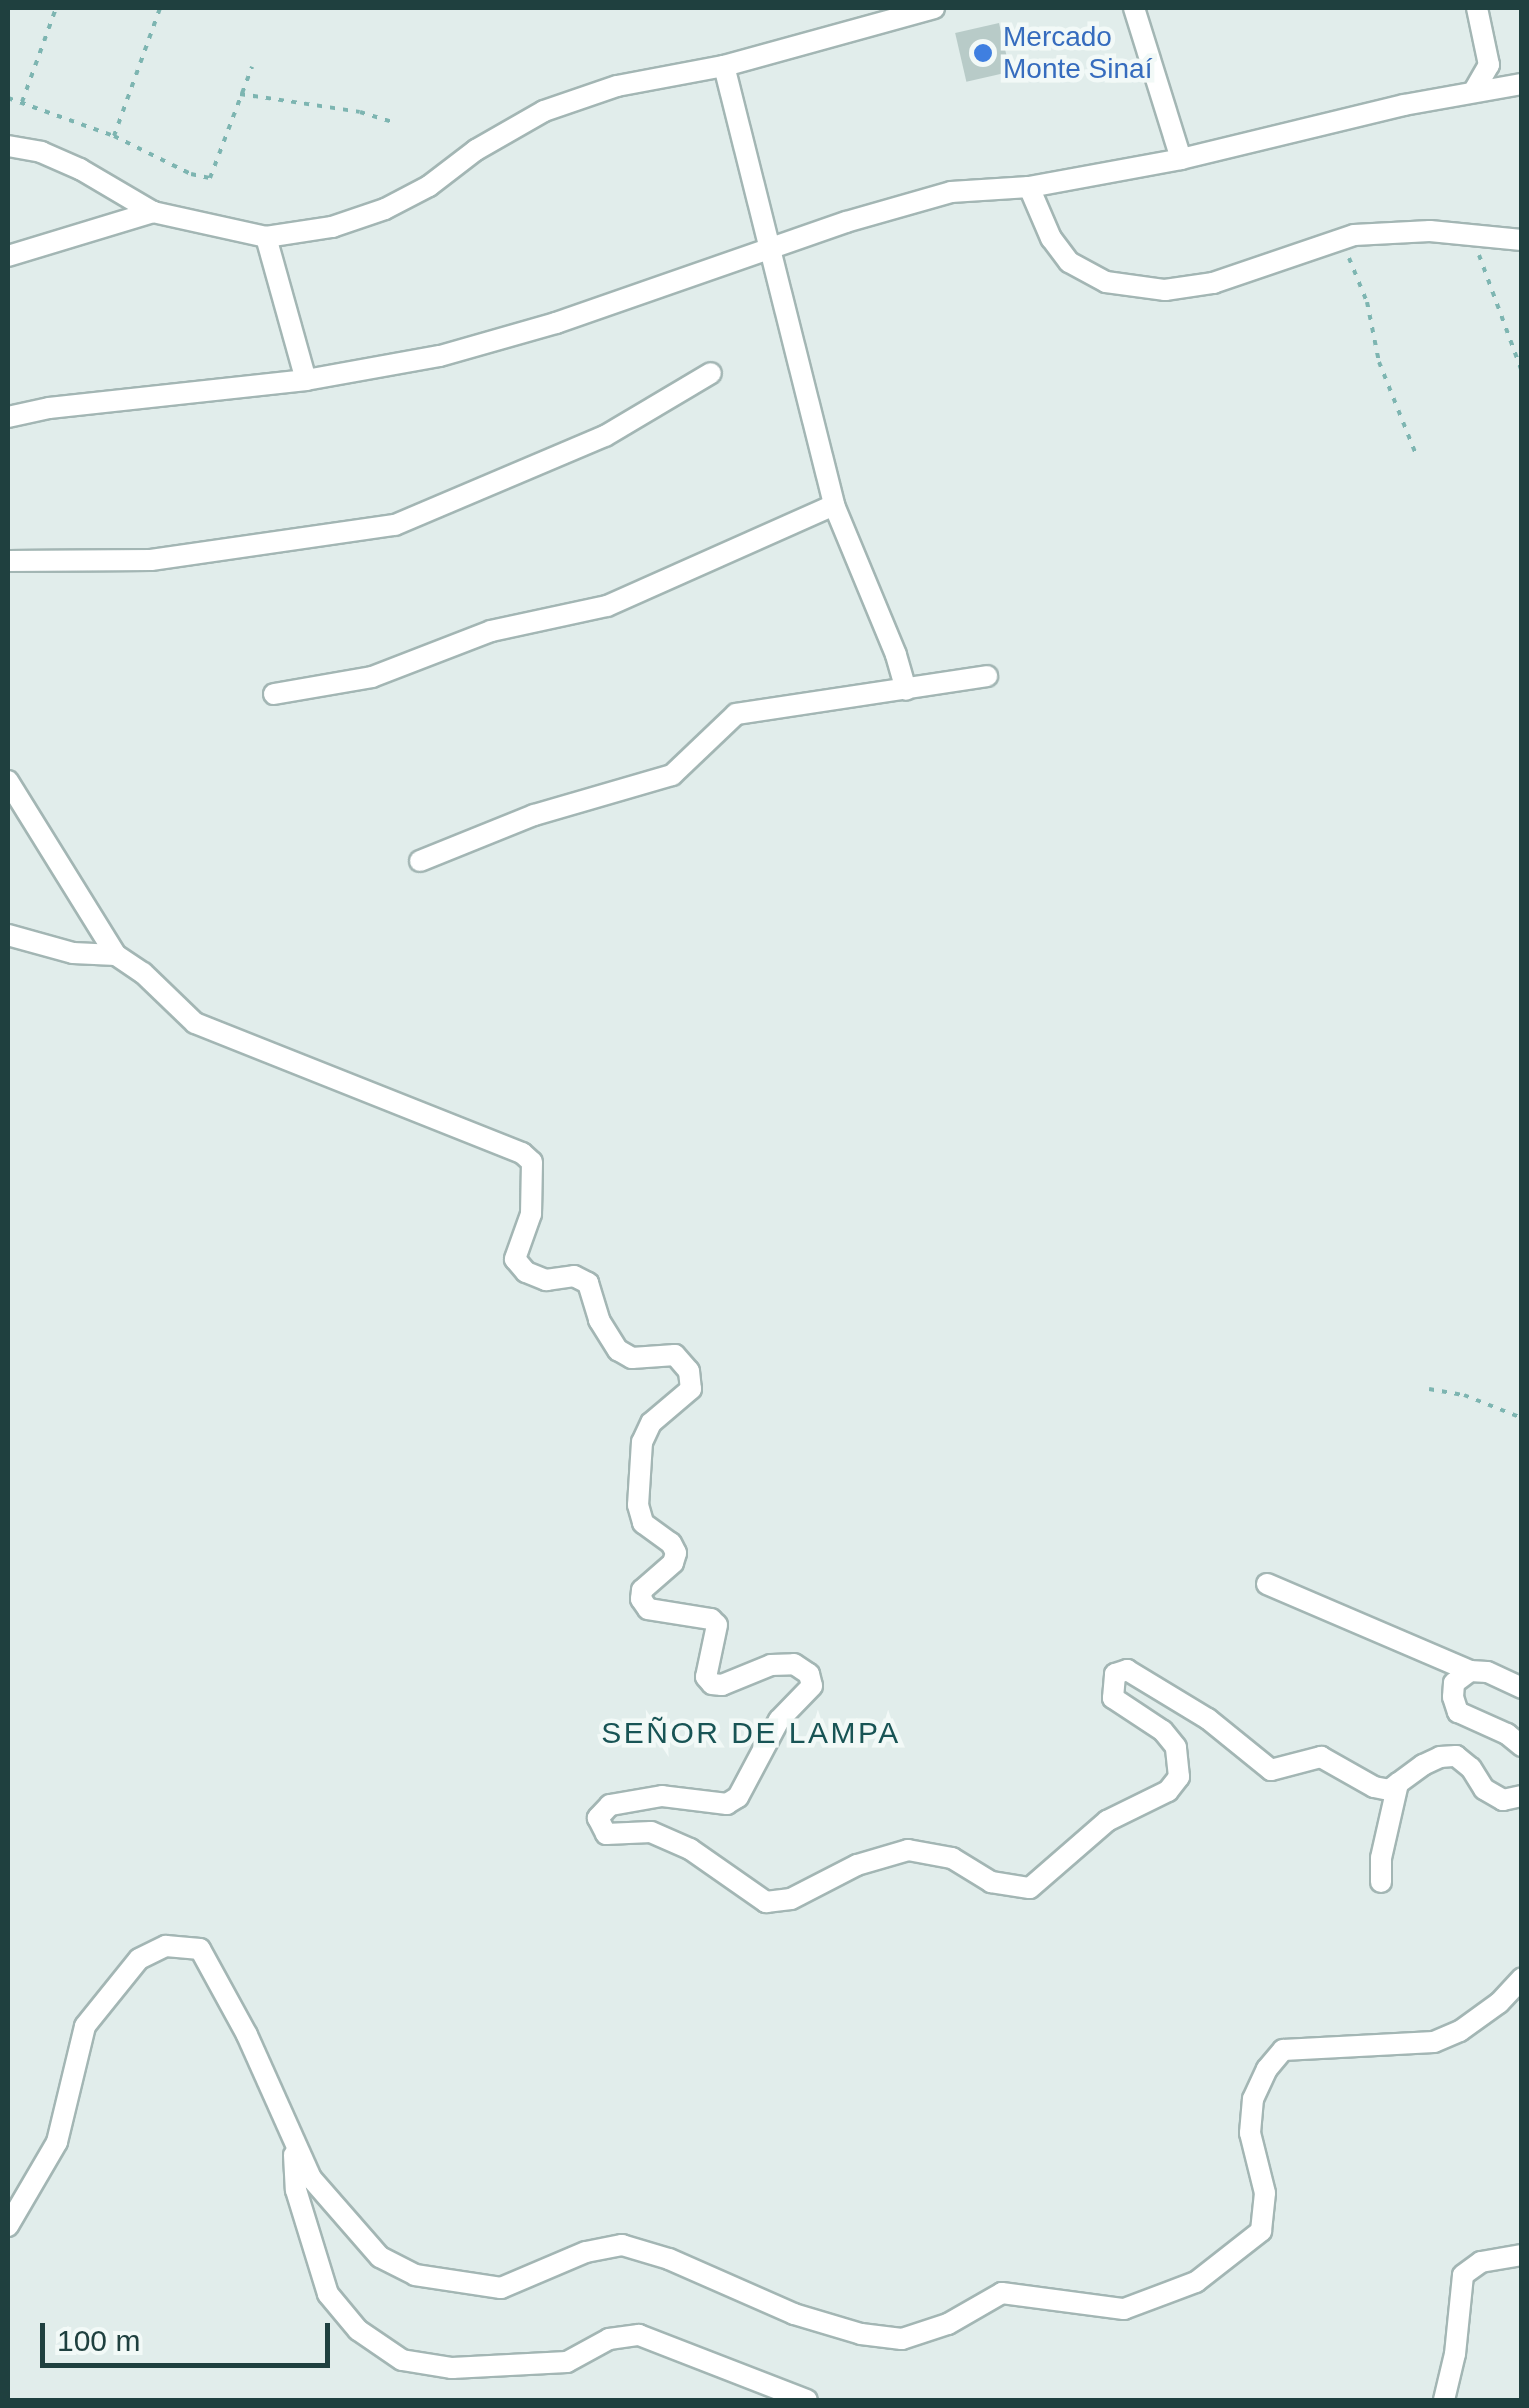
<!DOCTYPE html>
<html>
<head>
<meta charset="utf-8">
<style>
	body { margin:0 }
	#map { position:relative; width:1529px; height:2408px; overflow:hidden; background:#e1edeb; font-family:Helvetica,sans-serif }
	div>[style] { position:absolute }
	.building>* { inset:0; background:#b8cbc8; transform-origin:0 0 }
	.path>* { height:4px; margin-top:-2px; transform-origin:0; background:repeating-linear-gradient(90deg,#7db5b1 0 5px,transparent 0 13px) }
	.roads { filter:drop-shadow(2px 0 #a3b6b4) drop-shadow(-2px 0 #a3b6b4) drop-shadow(0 2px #a3b6b4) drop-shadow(0 -2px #a3b6b4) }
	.minor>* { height:20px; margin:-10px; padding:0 10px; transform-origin:10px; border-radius:10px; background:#fff }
	.dots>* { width:28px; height:28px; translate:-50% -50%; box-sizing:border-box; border:5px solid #f2f9f7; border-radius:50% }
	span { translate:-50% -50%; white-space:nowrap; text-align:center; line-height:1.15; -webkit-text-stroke:9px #f2f9f7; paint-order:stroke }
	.shop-label { font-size:28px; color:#366cbe }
	.left { translate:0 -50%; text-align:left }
	.neighbourhood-label { font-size:30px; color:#185455; letter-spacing:2.5px }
	.frame { position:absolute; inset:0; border:10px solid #1f403f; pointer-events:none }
	.scale { position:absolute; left:40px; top:2323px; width:290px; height:45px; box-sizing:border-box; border:5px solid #1f403f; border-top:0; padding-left:12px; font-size:30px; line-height:35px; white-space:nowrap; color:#1f403f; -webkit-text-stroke:8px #f2f9f7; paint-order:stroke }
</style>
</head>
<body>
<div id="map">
	<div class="building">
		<i style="left:999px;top:23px;width:50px;height:45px;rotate:77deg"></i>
	</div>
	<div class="path">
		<i style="left:240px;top:94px;width:121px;rotate:8.5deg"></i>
		<i style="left:360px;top:112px;width:37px;rotate:17deg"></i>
		<i style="left:8px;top:98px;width:113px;rotate:19.7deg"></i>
		<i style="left:114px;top:136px;width:86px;rotate:26.3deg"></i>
		<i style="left:191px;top:174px;width:19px;rotate:12deg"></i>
		<i style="left:210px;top:178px;width:119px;rotate:-69.3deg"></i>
		<i style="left:22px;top:102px;width:100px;rotate:-70.1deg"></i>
		<i style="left:114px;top:136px;width:136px;rotate:-70.2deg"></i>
		<i style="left:1479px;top:255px;width:125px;rotate:69.8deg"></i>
		<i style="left:1349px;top:258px;width:48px;rotate:67.8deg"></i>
		<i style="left:1367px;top:302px;width:61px;rotate:78.7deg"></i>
		<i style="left:1379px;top:362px;width:97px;rotate:68.2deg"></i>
		<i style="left:1429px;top:1389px;width:36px;rotate:10deg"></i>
		<i style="left:1464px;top:1395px;width:62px;rotate:21.6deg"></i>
	</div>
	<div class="roads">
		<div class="minor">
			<i style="left:1134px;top:8px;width:158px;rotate:72.7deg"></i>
			<i style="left:724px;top:66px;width:453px;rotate:75.9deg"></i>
			<i style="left:834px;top:505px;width:162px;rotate:67.5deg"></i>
			<i style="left:896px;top:655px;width:36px;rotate:74deg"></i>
			<i style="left:1475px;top:89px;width:28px;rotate:-60deg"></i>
			<i style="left:1489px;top:65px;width:58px;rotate:-101.9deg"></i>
			<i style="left:8px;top:146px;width:34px;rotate:10deg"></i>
			<i style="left:41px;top:152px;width:43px;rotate:23.6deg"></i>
			<i style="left:80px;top:169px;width:85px;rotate:30.5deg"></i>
			<i style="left:1029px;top:187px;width:56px;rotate:66.7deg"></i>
			<i style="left:1051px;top:238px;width:30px;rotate:53deg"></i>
			<i style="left:1069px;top:262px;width:42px;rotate:28.4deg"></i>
			<i style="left:1106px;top:282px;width:60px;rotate:7.7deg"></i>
			<i style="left:1165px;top:290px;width:49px;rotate:-8.3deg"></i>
			<i style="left:1213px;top:283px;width:149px;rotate:-18.8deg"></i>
			<i style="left:1354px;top:235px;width:76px;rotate:-3deg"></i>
			<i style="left:1430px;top:231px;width:92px;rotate:5.6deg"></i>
			<i style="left:266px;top:237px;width:148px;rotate:74.4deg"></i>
			<i style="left:8px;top:256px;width:152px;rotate:-16.9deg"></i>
			<i style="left:153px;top:212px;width:116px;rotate:12.5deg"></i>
			<i style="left:266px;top:237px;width:67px;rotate:-8.6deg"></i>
			<i style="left:332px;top:227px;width:56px;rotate:-18.8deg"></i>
			<i style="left:385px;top:209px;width:50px;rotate:-27.6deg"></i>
			<i style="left:429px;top:186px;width:59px;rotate:-37.5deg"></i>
			<i style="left:476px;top:150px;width:78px;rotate:-29.8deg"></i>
			<i style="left:544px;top:111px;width:77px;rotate:-18.9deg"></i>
			<i style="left:617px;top:86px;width:109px;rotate:-10.6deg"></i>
			<i style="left:724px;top:66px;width:218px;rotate:-15.4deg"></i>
			<i style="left:8px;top:417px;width:42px;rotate:-12.4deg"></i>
			<i style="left:49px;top:408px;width:259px;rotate:-6.2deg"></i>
			<i style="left:306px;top:380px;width:136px;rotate:-10.2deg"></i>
			<i style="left:440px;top:356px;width:121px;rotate:-15.9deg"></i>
			<i style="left:556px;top:323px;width:307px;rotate:-19.2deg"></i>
			<i style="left:846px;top:222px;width:109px;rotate:-15.9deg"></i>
			<i style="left:951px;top:192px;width:78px;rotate:-3.7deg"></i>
			<i style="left:1029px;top:187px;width:155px;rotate:-10.4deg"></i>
			<i style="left:1181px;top:159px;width:229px;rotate:-13.6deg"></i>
			<i style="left:1404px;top:105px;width:120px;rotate:-10.1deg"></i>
			<i style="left:8px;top:561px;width:143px;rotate:-0.4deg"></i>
			<i style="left:151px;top:560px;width:246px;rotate:-8.2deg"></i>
			<i style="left:395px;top:525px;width:228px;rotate:-23deg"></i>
			<i style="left:605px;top:436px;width:123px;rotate:-30.7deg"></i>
			<i style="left:274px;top:694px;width:99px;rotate:-9.8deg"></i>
			<i style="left:372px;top:677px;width:128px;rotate:-21.1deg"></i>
			<i style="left:491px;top:631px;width:119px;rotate:-12.2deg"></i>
			<i style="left:607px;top:606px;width:248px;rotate:-24deg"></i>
			<i style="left:8px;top:781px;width:205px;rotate:58.2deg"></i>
			<i style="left:420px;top:861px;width:123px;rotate:-22deg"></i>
			<i style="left:534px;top:815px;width:144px;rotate:-16.2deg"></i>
			<i style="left:672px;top:775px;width:88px;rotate:-43.6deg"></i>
			<i style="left:736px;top:714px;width:254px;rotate:-8.6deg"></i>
			<i style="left:8px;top:935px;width:67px;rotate:15.5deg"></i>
			<i style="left:73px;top:953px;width:43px;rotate:2.7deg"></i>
			<i style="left:116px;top:955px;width:32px;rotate:34deg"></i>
			<i style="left:143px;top:973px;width:72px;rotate:43.9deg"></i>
			<i style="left:195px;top:1023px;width:352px;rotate:21.7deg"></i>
			<i style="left:522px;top:1153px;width:13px;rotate:42deg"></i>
			<i style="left:532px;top:1162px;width:52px;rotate:91.1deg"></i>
			<i style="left:531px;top:1214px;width:48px;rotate:109.6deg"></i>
			<i style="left:515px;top:1259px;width:17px;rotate:50deg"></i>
			<i style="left:526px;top:1272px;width:22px;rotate:22deg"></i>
			<i style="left:546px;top:1280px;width:28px;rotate:-8deg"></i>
			<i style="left:574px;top:1276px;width:16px;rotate:27deg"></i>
			<i style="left:588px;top:1283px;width:39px;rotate:73deg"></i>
			<i style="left:599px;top:1320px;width:36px;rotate:58deg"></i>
			<i style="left:618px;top:1350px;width:16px;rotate:30deg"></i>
			<i style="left:632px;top:1358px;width:43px;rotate:-4deg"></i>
			<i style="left:675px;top:1355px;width:21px;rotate:49deg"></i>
			<i style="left:689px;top:1371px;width:18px;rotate:84deg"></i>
			<i style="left:691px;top:1389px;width:52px;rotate:139.6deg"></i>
			<i style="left:651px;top:1423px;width:21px;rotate:115deg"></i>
			<i style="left:642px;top:1442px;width:63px;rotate:93.6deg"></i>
			<i style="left:638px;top:1505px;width:19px;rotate:74deg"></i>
			<i style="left:643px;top:1523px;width:34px;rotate:36deg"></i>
			<i style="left:671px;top:1543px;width:11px;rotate:63deg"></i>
			<i style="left:676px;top:1553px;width:10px;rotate:107deg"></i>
			<i style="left:673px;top:1563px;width:41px;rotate:138.9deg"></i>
			<i style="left:642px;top:1590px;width:9px;rotate:96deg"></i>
			<i style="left:641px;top:1599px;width:12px;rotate:55deg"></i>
			<i style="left:648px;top:1609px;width:64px;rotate:9deg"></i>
			<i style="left:711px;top:1619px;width:8px;rotate:45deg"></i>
			<i style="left:717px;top:1625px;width:53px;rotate:101.9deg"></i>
			<i style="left:706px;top:1677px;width:9px;rotate:49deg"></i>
			<i style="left:712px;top:1684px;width:10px;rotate:6deg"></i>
			<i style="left:722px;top:1685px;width:53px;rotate:-22.2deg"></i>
			<i style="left:771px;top:1665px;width:23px;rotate:-2deg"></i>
			<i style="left:794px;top:1664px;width:18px;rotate:34deg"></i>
			<i style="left:809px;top:1674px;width:12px;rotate:76deg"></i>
			<i style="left:812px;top:1686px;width:47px;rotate:134.1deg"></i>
			<i style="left:779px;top:1720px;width:87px;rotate:118deg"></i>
			<i style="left:738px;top:1797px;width:13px;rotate:148deg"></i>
			<i style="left:727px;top:1804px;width:65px;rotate:-173deg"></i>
			<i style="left:662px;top:1796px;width:53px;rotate:170.2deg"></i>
			<i style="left:610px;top:1805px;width:18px;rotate:133deg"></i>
			<i style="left:598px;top:1818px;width:18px;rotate:63deg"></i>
			<i style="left:606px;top:1834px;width:45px;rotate:-2.5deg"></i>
			<i style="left:651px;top:1832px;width:43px;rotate:23.6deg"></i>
			<i style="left:690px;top:1849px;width:93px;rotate:34.9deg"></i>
			<i style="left:766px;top:1902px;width:25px;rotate:-7deg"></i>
			<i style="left:791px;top:1899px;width:74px;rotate:-27.3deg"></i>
			<i style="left:857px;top:1865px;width:53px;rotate:-16.4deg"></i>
			<i style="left:908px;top:1850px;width:45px;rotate:10.3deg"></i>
			<i style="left:952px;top:1858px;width:46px;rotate:31.6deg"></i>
			<i style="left:991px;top:1882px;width:39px;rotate:9deg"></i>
			<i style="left:1030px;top:1888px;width:102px;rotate:-41deg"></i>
			<i style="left:1107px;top:1821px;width:68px;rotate:-26.2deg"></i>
			<i style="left:1168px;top:1791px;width:18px;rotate:-52deg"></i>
			<i style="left:1179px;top:1777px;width:30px;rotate:-96deg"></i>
			<i style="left:1176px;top:1747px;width:21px;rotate:-129deg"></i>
			<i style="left:1163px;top:1731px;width:60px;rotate:-146.6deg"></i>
			<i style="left:1113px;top:1698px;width:24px;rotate:-85deg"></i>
			<i style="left:1115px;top:1674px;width:13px;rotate:-18deg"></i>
			<i style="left:1127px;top:1670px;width:95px;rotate:31.2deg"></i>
			<i style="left:1208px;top:1719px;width:81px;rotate:39deg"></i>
			<i style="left:1271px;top:1770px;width:52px;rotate:-14.6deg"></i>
			<i style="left:1321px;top:1757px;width:61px;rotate:29.5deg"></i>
			<i style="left:1374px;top:1787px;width:15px;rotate:11deg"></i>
			<i style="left:1389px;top:1790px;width:42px;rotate:-36.3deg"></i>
			<i style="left:1423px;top:1765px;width:19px;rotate:-25deg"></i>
			<i style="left:1440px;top:1757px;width:16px;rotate:-4deg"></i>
			<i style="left:1456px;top:1756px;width:19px;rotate:39deg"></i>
			<i style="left:1471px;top:1768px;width:25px;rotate:58deg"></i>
			<i style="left:1484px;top:1789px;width:22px;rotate:30deg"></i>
			<i style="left:1503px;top:1800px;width:19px;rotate:-12deg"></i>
			<i style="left:1267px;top:1584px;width:221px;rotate:23.2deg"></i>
			<i style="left:1522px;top:1688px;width:38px;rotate:-155deg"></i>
			<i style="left:1487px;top:1672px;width:17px;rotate:-177deg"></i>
			<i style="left:1470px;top:1671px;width:20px;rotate:143deg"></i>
			<i style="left:1454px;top:1683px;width:14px;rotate:94deg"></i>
			<i style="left:1453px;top:1697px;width:16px;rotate:72deg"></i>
			<i style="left:1458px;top:1712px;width:54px;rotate:24.2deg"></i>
			<i style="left:1507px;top:1734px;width:19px;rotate:39deg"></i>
			<i style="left:1381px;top:1882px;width:24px;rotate:-90deg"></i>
			<i style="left:1381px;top:1858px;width:77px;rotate:-77.2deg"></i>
			<i style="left:294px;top:2155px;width:35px;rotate:87deg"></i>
			<i style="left:296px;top:2190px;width:109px;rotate:72.9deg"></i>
			<i style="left:328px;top:2294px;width:47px;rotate:50.2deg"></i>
			<i style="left:358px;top:2330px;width:53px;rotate:34.3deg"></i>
			<i style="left:402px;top:2360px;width:51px;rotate:9.1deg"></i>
			<i style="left:452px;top:2368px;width:115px;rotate:-3deg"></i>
			<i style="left:567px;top:2362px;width:48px;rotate:-28.7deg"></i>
			<i style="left:609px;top:2339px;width:30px;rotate:-8deg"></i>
			<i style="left:639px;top:2335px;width:180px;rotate:21.2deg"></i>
			<i style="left:8px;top:2226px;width:97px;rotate:-59.7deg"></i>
			<i style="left:57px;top:2142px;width:119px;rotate:-76.4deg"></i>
			<i style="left:85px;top:2026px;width:86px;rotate:-51.1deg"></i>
			<i style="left:139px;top:1959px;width:30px;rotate:-26deg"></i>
			<i style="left:166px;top:1946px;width:34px;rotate:5deg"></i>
			<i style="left:200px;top:1949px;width:98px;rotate:61.3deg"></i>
			<i style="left:247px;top:2035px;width:157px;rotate:65.9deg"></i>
			<i style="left:311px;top:2178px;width:105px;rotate:48.9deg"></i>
			<i style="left:380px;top:2257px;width:39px;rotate:27deg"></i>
			<i style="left:415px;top:2275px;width:87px;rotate:8.6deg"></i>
			<i style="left:501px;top:2288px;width:92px;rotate:-23deg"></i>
			<i style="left:586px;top:2252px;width:37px;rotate:-11deg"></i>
			<i style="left:622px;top:2245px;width:49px;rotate:16.6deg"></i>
			<i style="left:669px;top:2259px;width:137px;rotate:23.7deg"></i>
			<i style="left:794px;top:2314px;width:70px;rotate:16.6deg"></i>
			<i style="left:861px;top:2334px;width:41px;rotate:7deg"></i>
			<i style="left:902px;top:2339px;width:48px;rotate:-18.1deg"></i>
			<i style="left:948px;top:2324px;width:62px;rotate:-29.9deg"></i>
			<i style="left:1002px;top:2293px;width:123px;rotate:7.5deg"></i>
			<i style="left:1124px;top:2309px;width:77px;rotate:-20.6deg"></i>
			<i style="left:1196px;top:2282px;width:83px;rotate:-38.1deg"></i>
			<i style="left:1261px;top:2231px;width:38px;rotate:-84deg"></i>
			<i style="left:1265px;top:2193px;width:62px;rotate:-104deg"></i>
			<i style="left:1250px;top:2133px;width:34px;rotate:-85deg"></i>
			<i style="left:1253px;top:2099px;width:33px;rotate:-65deg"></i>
			<i style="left:1267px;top:2069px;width:25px;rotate:-50deg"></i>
			<i style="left:1283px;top:2050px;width:151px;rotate:-3deg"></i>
			<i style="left:1434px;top:2042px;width:28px;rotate:-23deg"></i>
			<i style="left:1460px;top:2031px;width:48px;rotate:-35.7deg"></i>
			<i style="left:1499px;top:2003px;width:34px;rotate:-47deg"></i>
			<i style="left:1444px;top:2400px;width:47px;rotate:-76.6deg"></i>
			<i style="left:1455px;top:2354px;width:79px;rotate:-84.2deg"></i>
			<i style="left:1463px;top:2275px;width:22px;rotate:-36deg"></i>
			<i style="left:1481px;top:2262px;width:42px;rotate:-9.7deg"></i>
		</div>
	</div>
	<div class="dots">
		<i style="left:983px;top:53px;background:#3f7fe0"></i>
	</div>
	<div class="shop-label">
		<span class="left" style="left:1003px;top:53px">Mercado<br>Monte Sinaí</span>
	</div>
	<div class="neighbourhood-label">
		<span style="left:751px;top:1733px">SEÑOR DE LAMPA</span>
	</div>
	<div class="frame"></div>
	<div class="scale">100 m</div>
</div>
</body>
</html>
